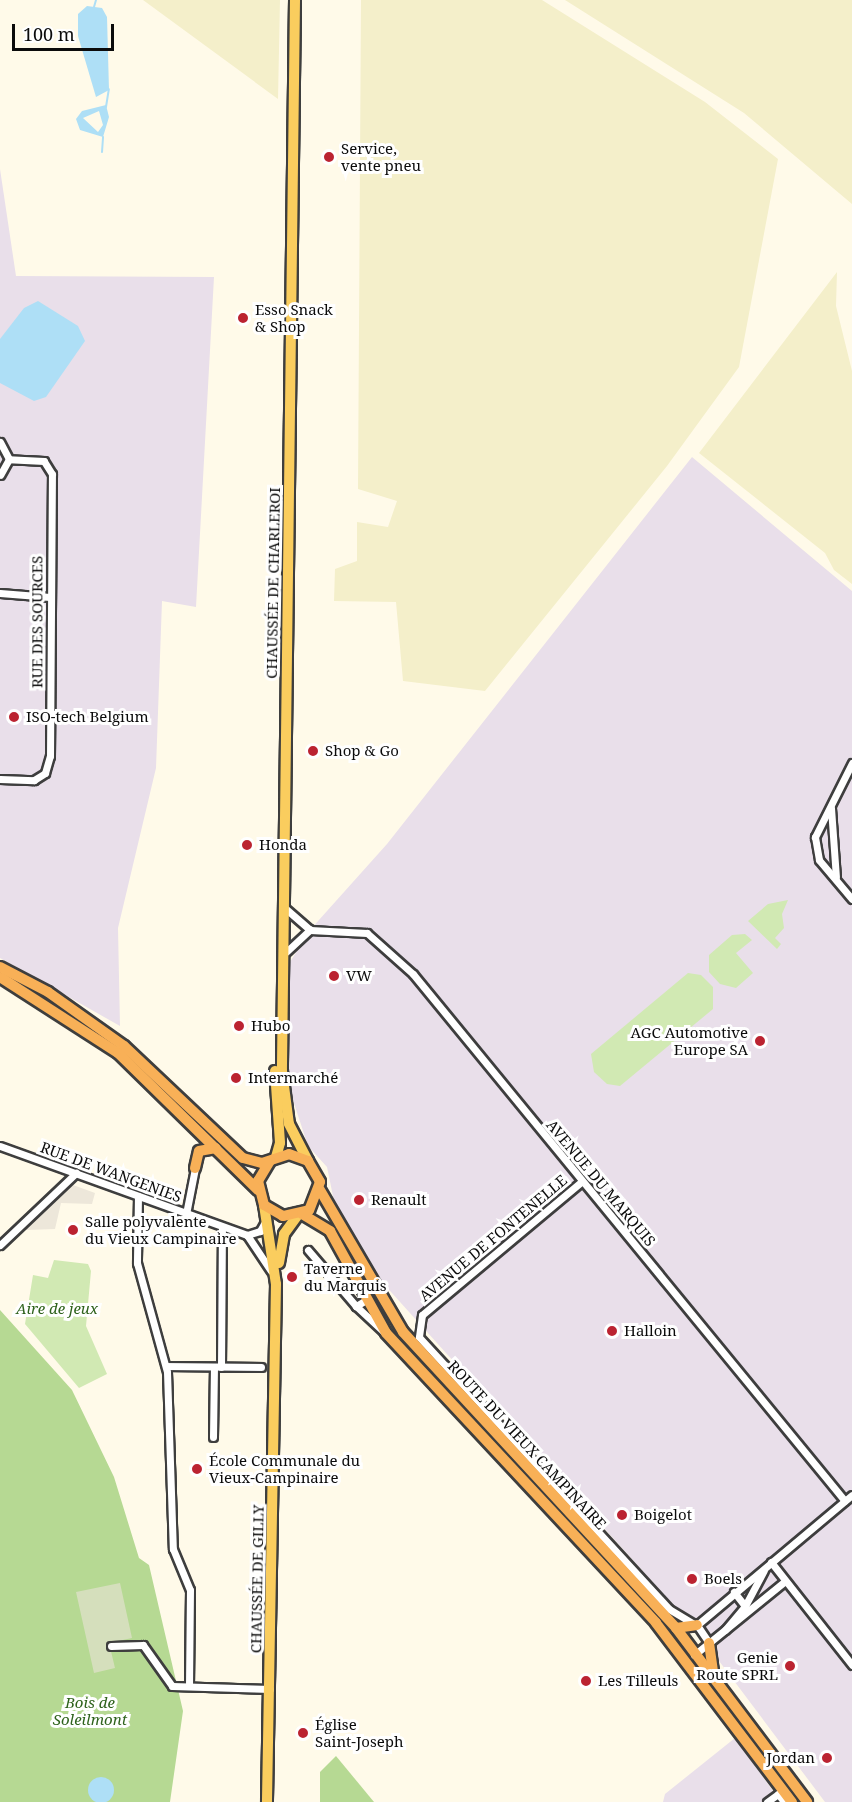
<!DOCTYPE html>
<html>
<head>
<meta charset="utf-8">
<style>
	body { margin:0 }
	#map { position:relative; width:852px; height:1802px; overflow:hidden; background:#fffae9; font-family:"Noto Serif",serif }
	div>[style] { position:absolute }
	.industrial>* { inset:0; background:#e9dfea }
	.farmland>* { inset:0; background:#f4efca }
	.green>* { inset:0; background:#d1e9b3 }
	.forest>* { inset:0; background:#b6d993 }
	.cemetery>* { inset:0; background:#d5dfbc }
	.plaza>* { inset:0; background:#ede7da }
	.water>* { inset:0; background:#aedff6 }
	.round { border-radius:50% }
	.stream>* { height:2px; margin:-1px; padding:0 1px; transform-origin:1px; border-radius:1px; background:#aedff6 }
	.roads { filter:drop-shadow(2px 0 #3e3e3e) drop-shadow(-2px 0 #3e3e3e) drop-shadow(0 2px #3e3e3e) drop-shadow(0 -2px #3e3e3e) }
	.minor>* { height:7px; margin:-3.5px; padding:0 3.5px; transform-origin:3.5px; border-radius:3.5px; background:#fff }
	.primary>* { height:10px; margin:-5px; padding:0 5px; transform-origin:5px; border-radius:5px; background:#facd5e }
	.trunk>* { height:10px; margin:-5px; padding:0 5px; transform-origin:5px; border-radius:5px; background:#f8b057 }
	.dots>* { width:16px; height:16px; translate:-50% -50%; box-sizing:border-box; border:3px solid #fff; border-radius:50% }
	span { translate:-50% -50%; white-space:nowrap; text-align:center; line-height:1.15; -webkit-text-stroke:6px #fff; paint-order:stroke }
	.poi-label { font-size:15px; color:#0b0b0b }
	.left { translate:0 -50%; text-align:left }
	.right { translate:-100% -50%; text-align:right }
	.street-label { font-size:15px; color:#0b0b0b }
	.park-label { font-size:15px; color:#2e621c; font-style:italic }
	.scale { position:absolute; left:12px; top:24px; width:102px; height:27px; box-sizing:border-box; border:3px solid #0b0b0b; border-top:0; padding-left:8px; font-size:18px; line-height:21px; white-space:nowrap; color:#0b0b0b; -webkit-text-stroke:4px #fff; paint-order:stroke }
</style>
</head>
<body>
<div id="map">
	<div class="industrial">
		<i style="clip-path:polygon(0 169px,16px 276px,214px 277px,196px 607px,162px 601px,156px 768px,118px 928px,120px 1026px,0 958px)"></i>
		<i style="clip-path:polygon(692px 457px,852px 591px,852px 1802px,825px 1802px,695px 1629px,382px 1282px,334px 1201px,327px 1167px,308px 1146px,289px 1088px,290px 962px,310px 930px,387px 844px)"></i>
		<i style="clip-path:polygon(735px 1738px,781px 1802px,663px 1802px,665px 1794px)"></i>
	</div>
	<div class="farmland">
		<i style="clip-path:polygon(143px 0,280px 0,278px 99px)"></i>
		<i style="clip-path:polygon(361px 0,542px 0,705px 102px,778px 159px,739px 367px,667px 466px,485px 691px,403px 681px,396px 602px,334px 601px,335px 569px,357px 561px,357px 522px,388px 527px,397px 501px,358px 489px)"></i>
		<i style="clip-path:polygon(565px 0,852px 0,852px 204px,744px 113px)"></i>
		<i style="clip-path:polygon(837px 272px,836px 306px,852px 371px,852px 584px,834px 570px,825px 553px,699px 453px)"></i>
	</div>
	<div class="green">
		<i style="clip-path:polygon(788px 900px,782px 914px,784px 928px,775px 938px,781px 944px,777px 949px,748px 921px,768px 904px)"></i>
		<i style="clip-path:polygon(745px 934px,752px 940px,736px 953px,753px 973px,736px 988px,720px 984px,709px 972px,709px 955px,732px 935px)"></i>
		<i style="clip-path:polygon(688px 973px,701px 975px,713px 987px,713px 1009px,620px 1086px,607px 1084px,594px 1072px,591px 1054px)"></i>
		<i style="clip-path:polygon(54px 1260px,88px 1264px,91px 1271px,86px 1326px,107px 1374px,79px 1388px,25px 1324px,33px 1275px,48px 1278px)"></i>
	</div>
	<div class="forest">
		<i style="clip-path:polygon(0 1310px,72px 1390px,114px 1477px,139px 1558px,149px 1565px,183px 1711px,170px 1802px,0 1802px)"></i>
		<i style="clip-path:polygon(336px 1756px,374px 1802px,320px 1802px,320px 1772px)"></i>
	</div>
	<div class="cemetery">
		<i style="clip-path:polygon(120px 1583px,132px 1638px,109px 1643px,115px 1668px,94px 1673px,76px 1592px)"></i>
	</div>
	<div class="plaza">
		<i style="clip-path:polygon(73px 1185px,95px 1193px,92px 1204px,61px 1203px,55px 1229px,25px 1230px)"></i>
	</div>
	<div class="water">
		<i style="clip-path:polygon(87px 6px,102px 8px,107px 17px,109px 90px,96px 97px,78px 36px,78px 14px)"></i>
		<i style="clip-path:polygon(evenodd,106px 105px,109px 117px,103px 137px,80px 130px,76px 119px,82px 111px,106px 105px,99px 111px,103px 125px,98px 132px,83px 118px,99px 111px)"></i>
		<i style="clip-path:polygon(38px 301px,78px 326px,85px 341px,46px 397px,34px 401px,0 383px,0 339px,24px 308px)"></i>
		<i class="round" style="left:88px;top:1777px;width:26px;height:26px"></i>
	</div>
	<div class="stream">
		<i style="left:94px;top:7px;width:7px;rotate:-74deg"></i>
		<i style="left:106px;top:107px;width:18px;rotate:-81deg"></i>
		<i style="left:102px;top:152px;width:15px;rotate:-86deg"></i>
	</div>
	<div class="roads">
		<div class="minor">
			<i style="left:0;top:442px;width:19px;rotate:62deg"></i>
			<i style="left:9px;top:459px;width:18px;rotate:119deg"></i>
			<i style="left:0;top:593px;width:50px;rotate:4.6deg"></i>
			<i style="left:852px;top:763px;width:83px;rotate:116.6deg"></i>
			<i style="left:815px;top:837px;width:23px;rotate:80deg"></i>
			<i style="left:819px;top:860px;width:51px;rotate:49.8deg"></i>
			<i style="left:0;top:779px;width:34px;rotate:2deg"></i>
			<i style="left:34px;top:780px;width:13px;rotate:-32deg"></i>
			<i style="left:45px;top:773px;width:18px;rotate:-74deg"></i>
			<i style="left:50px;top:756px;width:282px;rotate:-89.6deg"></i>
			<i style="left:52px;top:474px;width:15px;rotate:-122deg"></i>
			<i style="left:44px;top:461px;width:35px;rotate:-177deg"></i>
			<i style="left:831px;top:808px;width:69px;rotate:85.9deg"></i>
			<i style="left:286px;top:909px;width:32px;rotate:41deg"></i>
			<i style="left:286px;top:952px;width:33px;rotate:-43deg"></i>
			<i style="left:310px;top:930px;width:57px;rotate:3deg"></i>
			<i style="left:367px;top:933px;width:62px;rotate:41.7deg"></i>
			<i style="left:413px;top:974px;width:681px;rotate:50.66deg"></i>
			<i style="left:0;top:1146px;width:263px;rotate:19.8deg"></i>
			<i style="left:247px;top:1235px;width:43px;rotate:56.3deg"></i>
			<i style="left:581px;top:1182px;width:207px;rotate:140.1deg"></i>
			<i style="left:422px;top:1315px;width:22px;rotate:98deg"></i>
			<i style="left:419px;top:1337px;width:369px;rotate:47.4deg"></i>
			<i style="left:669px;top:1609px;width:29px;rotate:31deg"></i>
			<i style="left:138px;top:1196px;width:67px;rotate:90.9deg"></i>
			<i style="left:137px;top:1263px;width:113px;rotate:74.6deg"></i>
			<i style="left:167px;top:1372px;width:177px;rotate:88.1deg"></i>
			<i style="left:173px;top:1549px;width:44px;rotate:67.5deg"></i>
			<i style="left:190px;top:1590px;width:96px;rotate:90.6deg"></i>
			<i style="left:186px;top:1214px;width:47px;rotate:-78.9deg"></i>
			<i style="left:247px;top:1235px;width:14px;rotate:-17deg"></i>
			<i style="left:260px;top:1231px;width:10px;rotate:-61deg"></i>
			<i style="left:0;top:1245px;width:105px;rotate:-43.5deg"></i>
			<i style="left:308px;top:1250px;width:74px;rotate:49.4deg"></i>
			<i style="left:366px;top:1300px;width:12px;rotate:149deg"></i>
			<i style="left:356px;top:1306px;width:37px;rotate:43deg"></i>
			<i style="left:166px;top:1366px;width:95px;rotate:0.6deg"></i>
			<i style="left:221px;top:1367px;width:140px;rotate:-89.6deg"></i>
			<i style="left:213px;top:1437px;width:70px;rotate:-89.2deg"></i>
			<i style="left:771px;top:1562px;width:131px;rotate:51.8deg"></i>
			<i style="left:745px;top:1606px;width:40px;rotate:-62deg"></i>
			<i style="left:697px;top:1625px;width:202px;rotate:-40deg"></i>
			<i style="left:697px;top:1625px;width:22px;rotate:56deg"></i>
			<i style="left:725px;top:1630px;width:31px;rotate:-50deg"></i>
			<i style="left:745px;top:1606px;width:18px;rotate:-128deg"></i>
			<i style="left:111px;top:1646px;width:32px;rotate:-2deg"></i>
			<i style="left:143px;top:1645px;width:50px;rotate:54.7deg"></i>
			<i style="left:172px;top:1686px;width:98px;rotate:1.8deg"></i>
			<i style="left:694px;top:1655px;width:117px;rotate:-39.1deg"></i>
			<i style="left:767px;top:1802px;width:14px;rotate:-36deg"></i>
			<i style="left:778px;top:1794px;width:10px;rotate:53deg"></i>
		</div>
		<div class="primary">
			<i style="left:295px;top:0;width:1071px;rotate:90.7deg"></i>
			<i style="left:282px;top:1071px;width:53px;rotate:82.5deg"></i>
			<i style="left:289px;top:1124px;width:42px;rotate:62.8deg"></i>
			<i style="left:275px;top:1071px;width:72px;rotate:86deg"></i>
			<i style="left:280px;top:1143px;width:15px;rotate:106deg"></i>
			<i style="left:264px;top:1205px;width:80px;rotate:81.4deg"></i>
			<i style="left:276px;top:1284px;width:518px;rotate:91deg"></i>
			<i style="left:279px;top:1263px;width:29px;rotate:-80deg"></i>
			<i style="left:284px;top:1234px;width:22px;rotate:-54deg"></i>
		</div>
		<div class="trunk">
			<i style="left:0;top:967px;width:54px;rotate:27.5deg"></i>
			<i style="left:48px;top:992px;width:93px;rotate:35.4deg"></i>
			<i style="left:124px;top:1046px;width:163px;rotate:43.3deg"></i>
			<i style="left:243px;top:1158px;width:20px;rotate:15deg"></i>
			<i style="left:262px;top:1163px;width:28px;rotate:-18deg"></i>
			<i style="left:289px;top:1154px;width:20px;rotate:20deg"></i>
			<i style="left:308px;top:1161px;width:24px;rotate:60deg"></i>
			<i style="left:320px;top:1182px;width:30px;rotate:111deg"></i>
			<i style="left:309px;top:1210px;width:27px;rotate:167deg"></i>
			<i style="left:283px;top:1216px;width:22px;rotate:-150deg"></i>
			<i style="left:264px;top:1205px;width:25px;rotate:-104deg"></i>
			<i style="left:258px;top:1181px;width:23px;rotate:-59deg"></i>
			<i style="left:0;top:977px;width:140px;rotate:32.8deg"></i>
			<i style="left:118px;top:1053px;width:196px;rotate:44.4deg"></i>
			<i style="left:195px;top:1168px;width:17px;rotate:-77deg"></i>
			<i style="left:199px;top:1151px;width:17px;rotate:-10deg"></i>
			<i style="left:320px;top:1190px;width:164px;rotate:59.7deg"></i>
			<i style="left:403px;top:1332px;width:403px;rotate:47.3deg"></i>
			<i style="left:676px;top:1628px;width:218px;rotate:53deg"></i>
			<i style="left:302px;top:1214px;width:33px;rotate:31deg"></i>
			<i style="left:330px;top:1231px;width:116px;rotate:61.2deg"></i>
			<i style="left:386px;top:1333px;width:396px;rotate:47deg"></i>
			<i style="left:656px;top:1623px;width:225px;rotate:52.8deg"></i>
			<i style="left:676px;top:1628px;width:21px;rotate:-8deg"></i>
			<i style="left:709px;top:1643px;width:29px;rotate:82deg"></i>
		</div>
	</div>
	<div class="dots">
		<i style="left:329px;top:157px;background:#bb2331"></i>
		<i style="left:243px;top:318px;background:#bb2331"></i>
		<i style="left:14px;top:717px;background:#bb2331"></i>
		<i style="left:313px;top:751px;background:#bb2331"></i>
		<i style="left:247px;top:845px;background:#bb2331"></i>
		<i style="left:334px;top:976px;background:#bb2331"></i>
		<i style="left:239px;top:1026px;background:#bb2331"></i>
		<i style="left:760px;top:1041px;background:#bb2331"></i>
		<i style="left:236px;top:1078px;background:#bb2331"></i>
		<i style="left:359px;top:1200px;background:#bb2331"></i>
		<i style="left:73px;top:1230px;background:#bb2331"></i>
		<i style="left:292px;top:1277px;background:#bb2331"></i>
		<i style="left:612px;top:1331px;background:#bb2331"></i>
		<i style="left:197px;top:1469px;background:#bb2331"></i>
		<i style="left:622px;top:1515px;background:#bb2331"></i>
		<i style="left:692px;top:1579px;background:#bb2331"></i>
		<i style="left:790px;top:1666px;background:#bb2331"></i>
		<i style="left:586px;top:1681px;background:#bb2331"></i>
		<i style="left:303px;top:1733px;background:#bb2331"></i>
		<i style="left:827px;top:1758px;background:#bb2331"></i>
	</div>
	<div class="poi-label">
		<span class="left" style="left:341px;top:157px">Service,<br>vente pneu</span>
		<span class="left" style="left:255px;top:318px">Esso Snack<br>&amp; Shop</span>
		<span class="left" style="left:26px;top:717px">ISO-tech Belgium</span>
		<span class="left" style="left:325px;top:751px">Shop &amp; Go</span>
		<span class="left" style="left:259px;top:845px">Honda</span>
		<span class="left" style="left:346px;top:976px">VW</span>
		<span class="left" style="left:251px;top:1026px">Hubo</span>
		<span class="right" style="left:748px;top:1041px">AGC Automotive<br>Europe SA</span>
		<span class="left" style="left:248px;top:1078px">Intermarché</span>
		<span class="left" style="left:371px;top:1200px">Renault</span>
		<span class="left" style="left:85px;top:1230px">Salle polyvalente<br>du Vieux Campinaire</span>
		<span class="left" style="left:304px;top:1277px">Taverne<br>du Marquis</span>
		<span class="left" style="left:624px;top:1331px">Halloin</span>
		<span class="left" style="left:209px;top:1469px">École Communale du<br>Vieux-Campinaire</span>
		<span class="left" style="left:634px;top:1515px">Boigelot</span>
		<span class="left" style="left:704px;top:1579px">Boels</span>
		<span class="right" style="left:778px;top:1666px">Genie<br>Route SPRL</span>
		<span class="left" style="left:598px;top:1681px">Les Tilleuls</span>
		<span class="left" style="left:315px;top:1733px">Église<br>Saint-Joseph</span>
		<span class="right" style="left:815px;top:1758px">Jordan</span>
	</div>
	<div class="street-label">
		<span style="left:273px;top:583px;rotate:-89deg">CHAUSSÉE DE CHARLEROI</span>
		<span style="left:37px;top:622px;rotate:-90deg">RUE DES SOURCES</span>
		<span style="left:111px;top:1172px;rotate:20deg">RUE DE WANGENIES</span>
		<span style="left:601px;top:1183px;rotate:50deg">AVENUE DU MARQUIS</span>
		<span style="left:493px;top:1238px;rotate:-40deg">AVENUE DE FONTENELLE</span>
		<span style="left:527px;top:1445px;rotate:47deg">ROUTE DU VIEUX CAMPINAIRE</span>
		<span style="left:257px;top:1579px;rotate:-89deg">CHAUSSÉE DE GILLY</span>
	</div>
	<div class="park-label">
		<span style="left:57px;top:1309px">Aire de jeux</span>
		<span style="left:90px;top:1711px">Bois de<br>Soleilmont</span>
	</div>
	<div class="scale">100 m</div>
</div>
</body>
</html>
